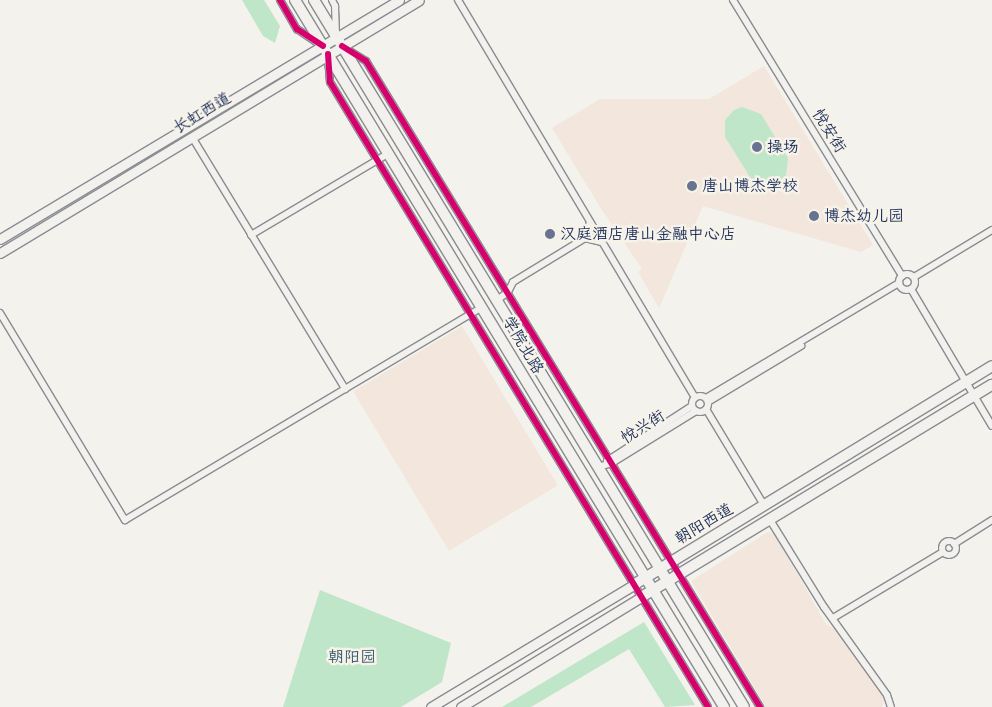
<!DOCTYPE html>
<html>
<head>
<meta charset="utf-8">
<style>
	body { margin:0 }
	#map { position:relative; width:992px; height:707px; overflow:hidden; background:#f4f2ec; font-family:Itim,"LXGW WenKai TC",sans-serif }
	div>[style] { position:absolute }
	.built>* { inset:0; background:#f2e6dd; transform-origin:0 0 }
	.green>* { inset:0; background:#bfe6c8 }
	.roads { filter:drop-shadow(1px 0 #898c92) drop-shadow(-1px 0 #898c92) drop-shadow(0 1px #898c92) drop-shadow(0 -1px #898c92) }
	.street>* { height:6px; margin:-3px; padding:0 3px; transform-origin:3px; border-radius:3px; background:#f2f1ed }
	.street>.ring { margin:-3px; padding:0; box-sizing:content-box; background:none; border:6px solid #f2f1ed; border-radius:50% }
	.secondary>* { height:9px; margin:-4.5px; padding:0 4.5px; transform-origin:4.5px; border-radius:4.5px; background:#f2f1ed }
	.primary>* { height:10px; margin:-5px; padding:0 5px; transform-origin:5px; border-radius:5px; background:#f2f1ed }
	.cycleway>* { height:6px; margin:-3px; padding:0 3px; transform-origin:3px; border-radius:3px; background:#d6006c }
	.dots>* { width:14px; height:14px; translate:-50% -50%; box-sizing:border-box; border:2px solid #f7f3e8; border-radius:50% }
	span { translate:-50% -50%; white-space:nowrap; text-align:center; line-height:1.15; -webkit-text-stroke:5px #f7f3e8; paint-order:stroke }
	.street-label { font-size:16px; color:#1b2f5e }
	.poi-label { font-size:16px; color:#1b2f5e }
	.left { translate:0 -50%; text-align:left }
	.park-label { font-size:16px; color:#395a71 }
</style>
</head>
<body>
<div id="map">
	<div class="built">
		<i style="clip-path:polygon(764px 66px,873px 245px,861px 252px,703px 206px,659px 308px,638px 272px,642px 269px,600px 207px,552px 128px,600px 99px,709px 99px)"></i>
		<i style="left:462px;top:326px;width:186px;height:127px;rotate:59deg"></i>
		<i style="clip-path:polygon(768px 532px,774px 533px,826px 624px,838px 631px,885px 698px,882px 707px,766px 707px,691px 581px)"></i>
	</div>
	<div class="green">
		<i style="clip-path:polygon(242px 0,264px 0,280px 26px,275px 43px,263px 36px)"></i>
		<i style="clip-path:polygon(742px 107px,761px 114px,788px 158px,786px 175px,774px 185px,761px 185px,750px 177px,725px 137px,725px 120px,734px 110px)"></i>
		<i style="clip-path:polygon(320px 590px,451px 643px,442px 682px,401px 707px,283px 707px)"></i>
		<i style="clip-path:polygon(644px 622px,695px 705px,665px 707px,629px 649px,531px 707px,502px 707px)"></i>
	</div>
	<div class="roads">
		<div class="street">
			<i style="left:280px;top:0;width:34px;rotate:60deg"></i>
			<i style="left:297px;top:29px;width:25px;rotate:34deg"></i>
			<i style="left:332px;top:0;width:7px;rotate:63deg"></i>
			<i style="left:335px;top:6px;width:28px;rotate:88deg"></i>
			<i style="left:458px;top:0;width:463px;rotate:59.2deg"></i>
			<i style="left:733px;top:0;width:324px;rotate:58.5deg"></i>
			<i style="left:345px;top:48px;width:25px;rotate:32deg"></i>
			<i style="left:366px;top:61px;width:757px;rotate:58.62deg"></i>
			<i style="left:328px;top:59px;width:23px;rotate:85deg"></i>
			<i style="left:330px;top:82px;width:730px;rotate:58.83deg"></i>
			<i style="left:192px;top:137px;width:295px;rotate:58.7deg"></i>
			<i style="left:590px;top:222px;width:17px;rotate:107deg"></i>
			<i style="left:585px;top:238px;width:16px;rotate:14deg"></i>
			<i style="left:251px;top:235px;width:161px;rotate:-30.7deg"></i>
			<i class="ring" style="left:899px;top:274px;width:10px;height:10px"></i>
			<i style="left:914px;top:277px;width:91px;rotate:-31.1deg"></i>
			<i style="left:911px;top:289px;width:159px;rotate:59.4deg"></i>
			<i style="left:496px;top:301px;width:15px;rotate:-37deg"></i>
			<i style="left:508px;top:292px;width:11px;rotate:-63deg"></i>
			<i style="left:513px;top:282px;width:84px;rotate:-31.4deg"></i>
			<i style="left:0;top:313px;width:242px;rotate:58.9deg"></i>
			<i style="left:125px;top:520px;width:416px;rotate:-30.8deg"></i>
			<i class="ring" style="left:692px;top:396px;width:10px;height:10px"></i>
			<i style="left:706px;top:398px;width:225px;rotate:-30.8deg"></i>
			<i style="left:708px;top:402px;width:109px;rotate:-31.1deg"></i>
			<i style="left:706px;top:409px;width:112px;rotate:58.9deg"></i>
			<i style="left:607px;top:461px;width:101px;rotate:-32.9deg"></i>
			<i style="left:598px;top:467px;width:15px;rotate:-16deg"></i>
			<i style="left:612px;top:463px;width:99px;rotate:-31.8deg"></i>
			<i style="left:770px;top:520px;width:102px;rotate:58.2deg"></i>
			<i style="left:824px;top:607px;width:108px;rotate:54.4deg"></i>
			<i style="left:887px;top:695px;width:13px;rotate:72deg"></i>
			<i class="ring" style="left:942px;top:541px;width:8px;height:8px"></i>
			<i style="left:954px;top:544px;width:45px;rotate:-32.3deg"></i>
			<i style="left:833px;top:618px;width:128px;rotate:-31deg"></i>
		</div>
		<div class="secondary">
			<i style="left:0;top:239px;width:465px;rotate:-30.9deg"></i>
			<i style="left:0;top:253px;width:489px;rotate:-31.1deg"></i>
			<i style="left:431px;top:707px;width:238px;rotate:-31.1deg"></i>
			<i style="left:461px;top:707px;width:213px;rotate:-31.4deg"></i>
		</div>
		<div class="primary">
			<i style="left:295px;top:0;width:827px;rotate:58.75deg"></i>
			<i style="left:314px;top:0;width:827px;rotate:58.69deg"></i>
			<i style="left:635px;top:584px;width:418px;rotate:-31.4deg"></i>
			<i style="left:643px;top:596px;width:408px;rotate:-31.2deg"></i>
		</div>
	</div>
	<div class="cycleway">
		<i style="left:280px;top:0;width:34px;rotate:60deg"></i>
		<i style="left:297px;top:29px;width:31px;rotate:33deg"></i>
		<i style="left:342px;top:46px;width:28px;rotate:32deg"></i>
		<i style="left:366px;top:61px;width:757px;rotate:58.62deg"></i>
		<i style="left:328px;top:54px;width:28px;rotate:86deg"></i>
		<i style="left:330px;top:82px;width:730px;rotate:58.83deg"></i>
	</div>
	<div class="dots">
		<i style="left:757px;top:147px;background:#677390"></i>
		<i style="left:692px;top:186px;background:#677390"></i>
		<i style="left:814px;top:216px;background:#677390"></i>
		<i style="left:550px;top:234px;background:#677390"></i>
	</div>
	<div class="street-label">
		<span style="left:202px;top:113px;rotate:-31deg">长虹西道</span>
		<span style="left:829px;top:131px;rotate:58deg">悦安街</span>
		<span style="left:523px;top:345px;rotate:59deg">学院北路</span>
		<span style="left:643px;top:427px;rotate:-32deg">悦兴街</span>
		<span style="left:704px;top:524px;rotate:-31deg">朝阳西道</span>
	</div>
	<div class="poi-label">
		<span class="left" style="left:767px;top:147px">操场</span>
		<span class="left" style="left:702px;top:186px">唐山博杰学校</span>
		<span class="left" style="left:824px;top:216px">博杰幼儿园</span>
		<span class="left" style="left:560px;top:234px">汉庭酒店唐山金融中心店</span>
	</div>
	<div class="park-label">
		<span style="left:352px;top:657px">朝阳园</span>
	</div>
</div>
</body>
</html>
